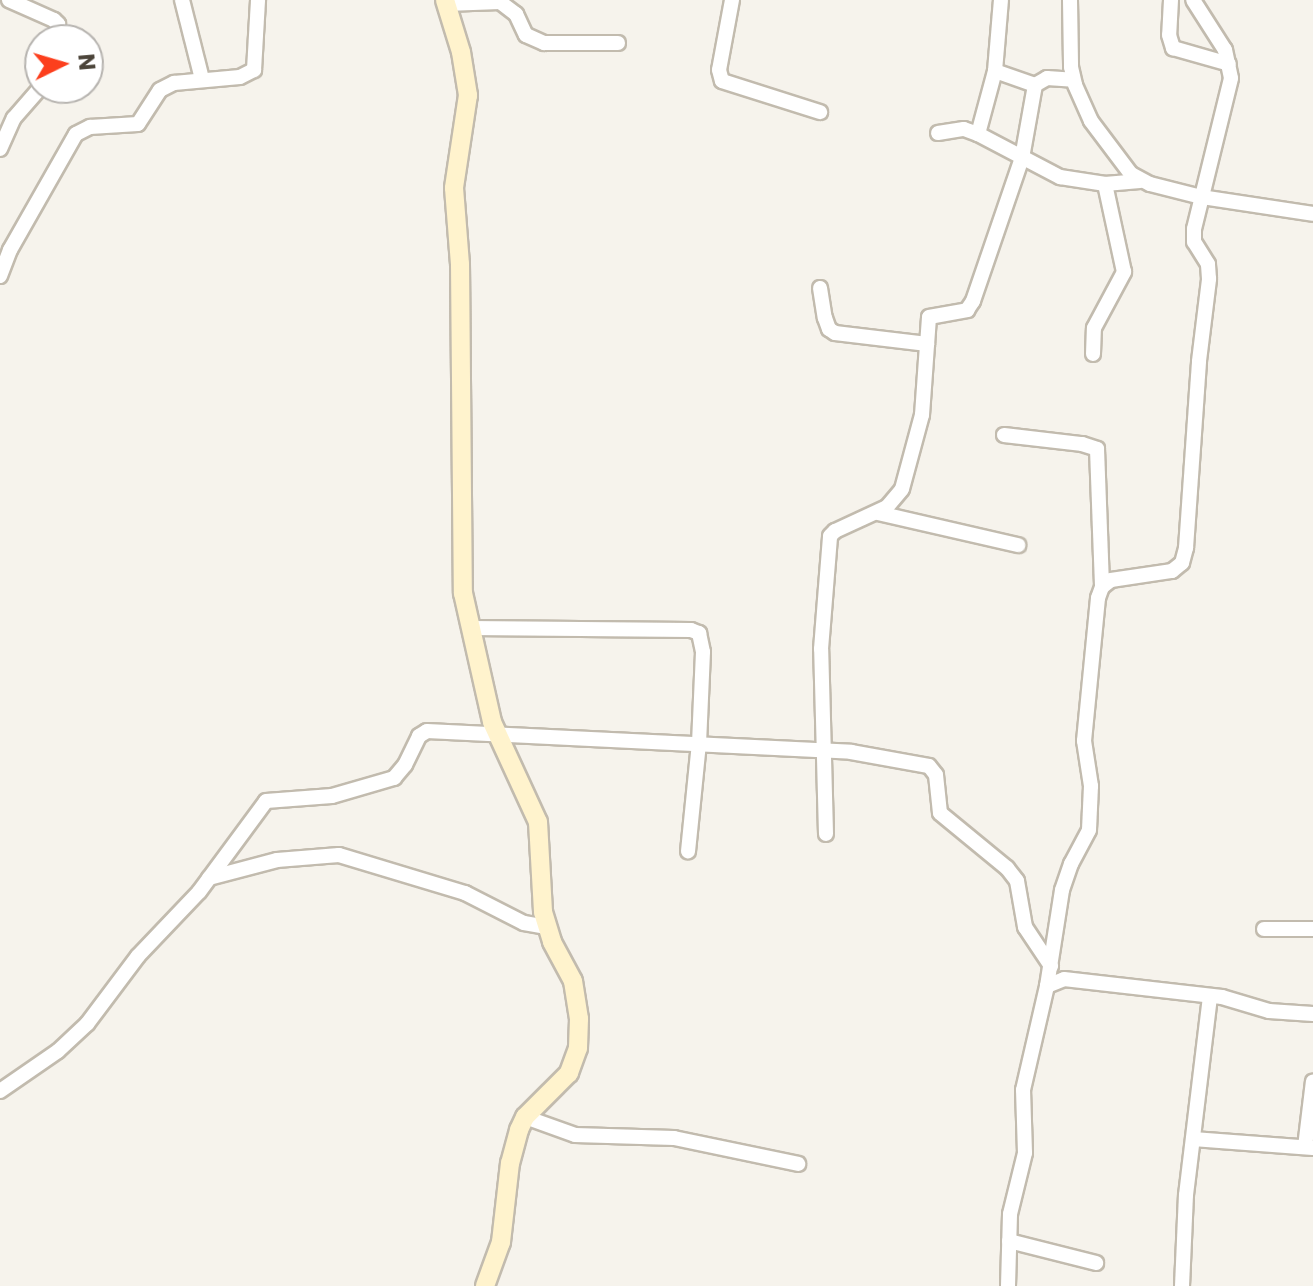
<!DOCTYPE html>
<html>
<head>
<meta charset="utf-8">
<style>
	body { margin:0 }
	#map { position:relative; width:1313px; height:1286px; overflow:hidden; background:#f6f3ec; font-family:Poppins,sans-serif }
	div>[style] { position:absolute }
	.roads { filter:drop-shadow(2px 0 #c2bbae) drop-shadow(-2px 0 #c2bbae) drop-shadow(0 2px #c2bbae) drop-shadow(0 -2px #c2bbae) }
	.street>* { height:14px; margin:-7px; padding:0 7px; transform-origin:7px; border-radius:7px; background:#fff }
	.secondary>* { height:18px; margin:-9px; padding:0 9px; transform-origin:9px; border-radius:9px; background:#fff3cd }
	span { translate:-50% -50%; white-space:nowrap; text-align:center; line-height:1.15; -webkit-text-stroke:7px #fff; paint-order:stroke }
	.north { position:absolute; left:24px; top:24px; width:80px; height:80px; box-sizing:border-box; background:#fff; border:2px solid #b7b4b0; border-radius:50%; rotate:85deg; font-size:22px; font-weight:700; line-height:32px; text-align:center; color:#4b4439 }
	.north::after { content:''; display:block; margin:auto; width:28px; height:36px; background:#fc3f1d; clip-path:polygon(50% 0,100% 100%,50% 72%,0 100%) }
</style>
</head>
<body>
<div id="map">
	<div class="roads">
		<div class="street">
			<i style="left:9px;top:0;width:49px;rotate:24deg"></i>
			<i style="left:54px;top:20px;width:6px;rotate:45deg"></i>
			<i style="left:58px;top:24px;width:16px;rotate:97deg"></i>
			<i style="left:182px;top:0;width:81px;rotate:75.8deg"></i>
			<i style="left:732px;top:0;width:71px;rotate:100.5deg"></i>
			<i style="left:719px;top:70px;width:11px;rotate:75deg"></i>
			<i style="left:722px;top:81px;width:103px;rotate:17.6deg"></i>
			<i style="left:1070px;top:0;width:67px;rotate:89.1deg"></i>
			<i style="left:1071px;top:67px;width:18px;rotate:77deg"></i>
			<i style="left:1075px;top:85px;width:39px;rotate:66deg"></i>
			<i style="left:1091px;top:121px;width:66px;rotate:53deg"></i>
			<i style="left:1131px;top:174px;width:21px;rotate:28deg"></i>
			<i style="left:1150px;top:184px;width:53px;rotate:14.3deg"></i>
			<i style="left:1201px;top:197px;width:113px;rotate:8.6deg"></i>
			<i style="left:1171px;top:0;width:35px;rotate:93deg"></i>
			<i style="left:1169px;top:35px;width:14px;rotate:73deg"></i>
			<i style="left:1173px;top:48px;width:58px;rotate:15.9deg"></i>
			<i style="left:446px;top:4px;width:54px;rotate:-2.1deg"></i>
			<i style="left:500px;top:2px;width:20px;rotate:37deg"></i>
			<i style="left:516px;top:14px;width:23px;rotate:65deg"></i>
			<i style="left:526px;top:35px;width:20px;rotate:24deg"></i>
			<i style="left:544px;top:43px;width:74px"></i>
			<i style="left:995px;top:71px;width:42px;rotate:19.3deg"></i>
			<i style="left:938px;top:133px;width:26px;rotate:-9deg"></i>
			<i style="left:964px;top:129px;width:15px;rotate:20deg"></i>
			<i style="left:978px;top:134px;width:93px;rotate:27.7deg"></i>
			<i style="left:1060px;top:177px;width:46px;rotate:8.8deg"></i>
			<i style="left:1105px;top:184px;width:35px;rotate:-5deg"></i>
			<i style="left:978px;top:134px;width:65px;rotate:-74.9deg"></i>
			<i style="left:995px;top:71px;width:71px;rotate:-85.2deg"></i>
			<i style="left:0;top:149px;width:34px;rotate:-66deg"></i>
			<i style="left:14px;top:118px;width:40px;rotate:-49deg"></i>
			<i style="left:0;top:276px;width:28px;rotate:-69deg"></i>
			<i style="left:10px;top:250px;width:133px;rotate:-60.4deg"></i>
			<i style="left:76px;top:134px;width:16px;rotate:-27deg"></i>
			<i style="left:90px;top:127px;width:48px;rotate:-3.6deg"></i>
			<i style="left:138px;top:124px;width:40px;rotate:-57.1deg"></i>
			<i style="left:160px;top:90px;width:16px;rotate:-27deg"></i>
			<i style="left:174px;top:83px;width:66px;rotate:-5.2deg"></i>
			<i style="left:240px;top:77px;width:16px;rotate:-27deg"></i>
			<i style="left:254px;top:70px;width:70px;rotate:-86.7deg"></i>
			<i style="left:820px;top:288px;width:30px;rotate:81deg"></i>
			<i style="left:825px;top:318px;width:12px;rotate:70deg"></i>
			<i style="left:829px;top:329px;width:7px;rotate:34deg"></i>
			<i style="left:835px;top:333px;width:93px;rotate:6.8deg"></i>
			<i style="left:1093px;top:354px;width:26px;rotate:-88deg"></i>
			<i style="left:1094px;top:328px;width:64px;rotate:-61.8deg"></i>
			<i style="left:1124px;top:272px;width:90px;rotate:-102.2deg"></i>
			<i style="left:1004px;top:435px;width:79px;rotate:6.6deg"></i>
			<i style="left:1082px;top:444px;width:16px;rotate:18deg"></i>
			<i style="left:1097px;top:449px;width:138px;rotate:87.9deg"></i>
			<i style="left:878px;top:513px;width:144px;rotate:12.9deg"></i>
			<i style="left:470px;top:628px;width:221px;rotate:0.5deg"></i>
			<i style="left:691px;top:630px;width:9px;rotate:21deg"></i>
			<i style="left:699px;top:633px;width:19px;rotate:78deg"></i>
			<i style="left:703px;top:652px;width:91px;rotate:92.5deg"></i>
			<i style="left:699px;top:743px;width:109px;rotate:95.8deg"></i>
			<i style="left:826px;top:834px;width:185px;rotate:-91.5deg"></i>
			<i style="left:821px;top:649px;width:113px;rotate:-85.4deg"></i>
			<i style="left:830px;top:536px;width:7px;rotate:-45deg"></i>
			<i style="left:835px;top:531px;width:57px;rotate:-24.8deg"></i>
			<i style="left:887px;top:507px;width:23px;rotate:-50deg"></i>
			<i style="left:902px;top:489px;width:77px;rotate:-74.9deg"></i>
			<i style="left:922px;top:415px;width:98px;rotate:-85.9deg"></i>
			<i style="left:929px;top:317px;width:39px;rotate:-10deg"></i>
			<i style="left:967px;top:310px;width:11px;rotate:-56deg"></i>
			<i style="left:973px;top:301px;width:151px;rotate:-71.1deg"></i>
			<i style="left:1022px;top:158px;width:74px;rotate:-79.9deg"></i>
			<i style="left:1035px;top:85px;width:14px;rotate:-30deg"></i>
			<i style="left:1047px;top:78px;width:26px;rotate:4deg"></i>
			<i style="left:209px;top:878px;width:70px;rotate:-14.8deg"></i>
			<i style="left:277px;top:860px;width:62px;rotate:-4.6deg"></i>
			<i style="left:339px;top:855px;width:132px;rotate:16.8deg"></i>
			<i style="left:465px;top:893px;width:66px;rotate:27deg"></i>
			<i style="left:524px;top:923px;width:23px;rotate:10deg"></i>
			<i style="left:1264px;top:929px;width:49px"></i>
			<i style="left:1047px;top:986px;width:97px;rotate:-81.1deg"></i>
			<i style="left:1062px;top:890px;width:28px;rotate:-71deg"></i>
			<i style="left:1071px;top:864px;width:38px;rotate:-62deg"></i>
			<i style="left:1089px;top:830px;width:44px;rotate:-87.4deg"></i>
			<i style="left:1091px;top:786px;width:46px;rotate:-98.8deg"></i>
			<i style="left:1084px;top:741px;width:144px;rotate:-84.4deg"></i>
			<i style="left:1098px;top:598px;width:12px;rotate:-70deg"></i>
			<i style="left:1102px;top:587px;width:11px;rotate:-38deg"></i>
			<i style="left:1111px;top:580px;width:62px;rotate:-8.4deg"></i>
			<i style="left:1172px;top:571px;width:13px;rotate:-39deg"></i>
			<i style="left:1182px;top:563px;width:16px;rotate:-75deg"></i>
			<i style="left:1186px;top:548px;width:187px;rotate:-86deg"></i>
			<i style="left:1199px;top:361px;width:83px;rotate:-83deg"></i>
			<i style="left:1209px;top:279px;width:15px;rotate:-94deg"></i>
			<i style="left:1208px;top:264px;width:26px;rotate:-122deg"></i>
			<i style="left:1194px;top:242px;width:13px;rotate:-90deg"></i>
			<i style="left:1194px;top:229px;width:155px;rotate:-76.2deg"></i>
			<i style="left:1231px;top:78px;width:29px;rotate:-102deg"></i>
			<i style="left:1225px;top:50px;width:59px;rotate:-122.6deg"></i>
			<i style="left:0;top:1091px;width:70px;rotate:-34.6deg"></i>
			<i style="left:58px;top:1051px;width:40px;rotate:-43deg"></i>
			<i style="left:87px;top:1024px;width:85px;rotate:-53.1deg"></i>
			<i style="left:138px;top:956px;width:88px;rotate:-46.4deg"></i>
			<i style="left:199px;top:892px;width:113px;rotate:-53.6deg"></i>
			<i style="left:266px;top:801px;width:66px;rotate:-4.3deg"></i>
			<i style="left:332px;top:796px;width:65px;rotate:-16.2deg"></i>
			<i style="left:394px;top:778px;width:17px;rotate:-50deg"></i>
			<i style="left:405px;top:765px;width:32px;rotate:-64deg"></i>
			<i style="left:419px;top:736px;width:9px;rotate:-32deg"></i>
			<i style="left:427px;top:731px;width:425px;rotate:2.8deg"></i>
			<i style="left:851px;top:752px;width:79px;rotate:10.2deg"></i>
			<i style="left:929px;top:766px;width:11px;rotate:52deg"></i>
			<i style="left:936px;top:775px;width:38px;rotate:84deg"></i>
			<i style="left:940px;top:813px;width:87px;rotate:39.4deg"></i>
			<i style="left:1007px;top:868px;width:16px;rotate:52deg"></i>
			<i style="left:1017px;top:881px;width:47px;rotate:80.1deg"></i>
			<i style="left:1025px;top:927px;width:47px;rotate:56.3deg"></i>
			<i style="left:525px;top:1117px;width:53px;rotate:19.8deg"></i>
			<i style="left:575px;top:1135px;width:99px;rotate:1.7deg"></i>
			<i style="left:674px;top:1138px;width:127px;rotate:11.8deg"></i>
			<i style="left:1193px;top:1139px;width:120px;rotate:4.3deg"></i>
			<i style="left:1305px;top:1147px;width:66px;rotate:-83.1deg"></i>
			<i style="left:1009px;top:1241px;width:90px;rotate:14.2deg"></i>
			<i style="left:1008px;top:1286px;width:72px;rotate:-88.4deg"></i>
			<i style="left:1010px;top:1214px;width:63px;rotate:-76.2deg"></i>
			<i style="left:1025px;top:1153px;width:63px;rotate:-91.8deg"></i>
			<i style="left:1023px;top:1090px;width:107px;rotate:-77deg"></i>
			<i style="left:1047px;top:986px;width:18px;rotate:-22deg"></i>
			<i style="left:1064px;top:979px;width:159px;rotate:6.5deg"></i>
			<i style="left:1222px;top:997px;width:49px;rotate:16.6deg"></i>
			<i style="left:1269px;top:1011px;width:44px;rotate:3.9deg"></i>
			<i style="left:1182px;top:1286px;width:91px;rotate:-87.5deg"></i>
			<i style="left:1186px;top:1195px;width:200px;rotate:-83.1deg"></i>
		</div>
		<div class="secondary">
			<i style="left:445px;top:0;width:54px;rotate:72.9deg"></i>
			<i style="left:461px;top:52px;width:44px;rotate:80.8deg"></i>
			<i style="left:468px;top:95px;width:94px;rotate:98.6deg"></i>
			<i style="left:454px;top:188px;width:76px;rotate:85.5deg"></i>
			<i style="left:460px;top:264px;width:329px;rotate:89.5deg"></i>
			<i style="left:463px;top:593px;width:132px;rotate:77.3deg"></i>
			<i style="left:492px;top:722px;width:110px;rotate:65.3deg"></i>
			<i style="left:538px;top:822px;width:90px;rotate:86.8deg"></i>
			<i style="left:543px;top:912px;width:31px;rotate:73deg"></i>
			<i style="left:552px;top:942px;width:44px;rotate:61.7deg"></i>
			<i style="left:573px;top:981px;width:38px;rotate:81deg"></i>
			<i style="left:579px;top:1019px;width:29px;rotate:92deg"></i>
			<i style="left:578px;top:1048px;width:27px;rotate:110deg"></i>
			<i style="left:569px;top:1073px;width:62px;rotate:135deg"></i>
			<i style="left:525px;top:1117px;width:14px;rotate:115deg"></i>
			<i style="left:519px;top:1130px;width:34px;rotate:105deg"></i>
			<i style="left:510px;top:1163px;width:80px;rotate:96.5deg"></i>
			<i style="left:501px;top:1242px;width:47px;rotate:110deg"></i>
		</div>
	</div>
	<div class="north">N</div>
</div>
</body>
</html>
